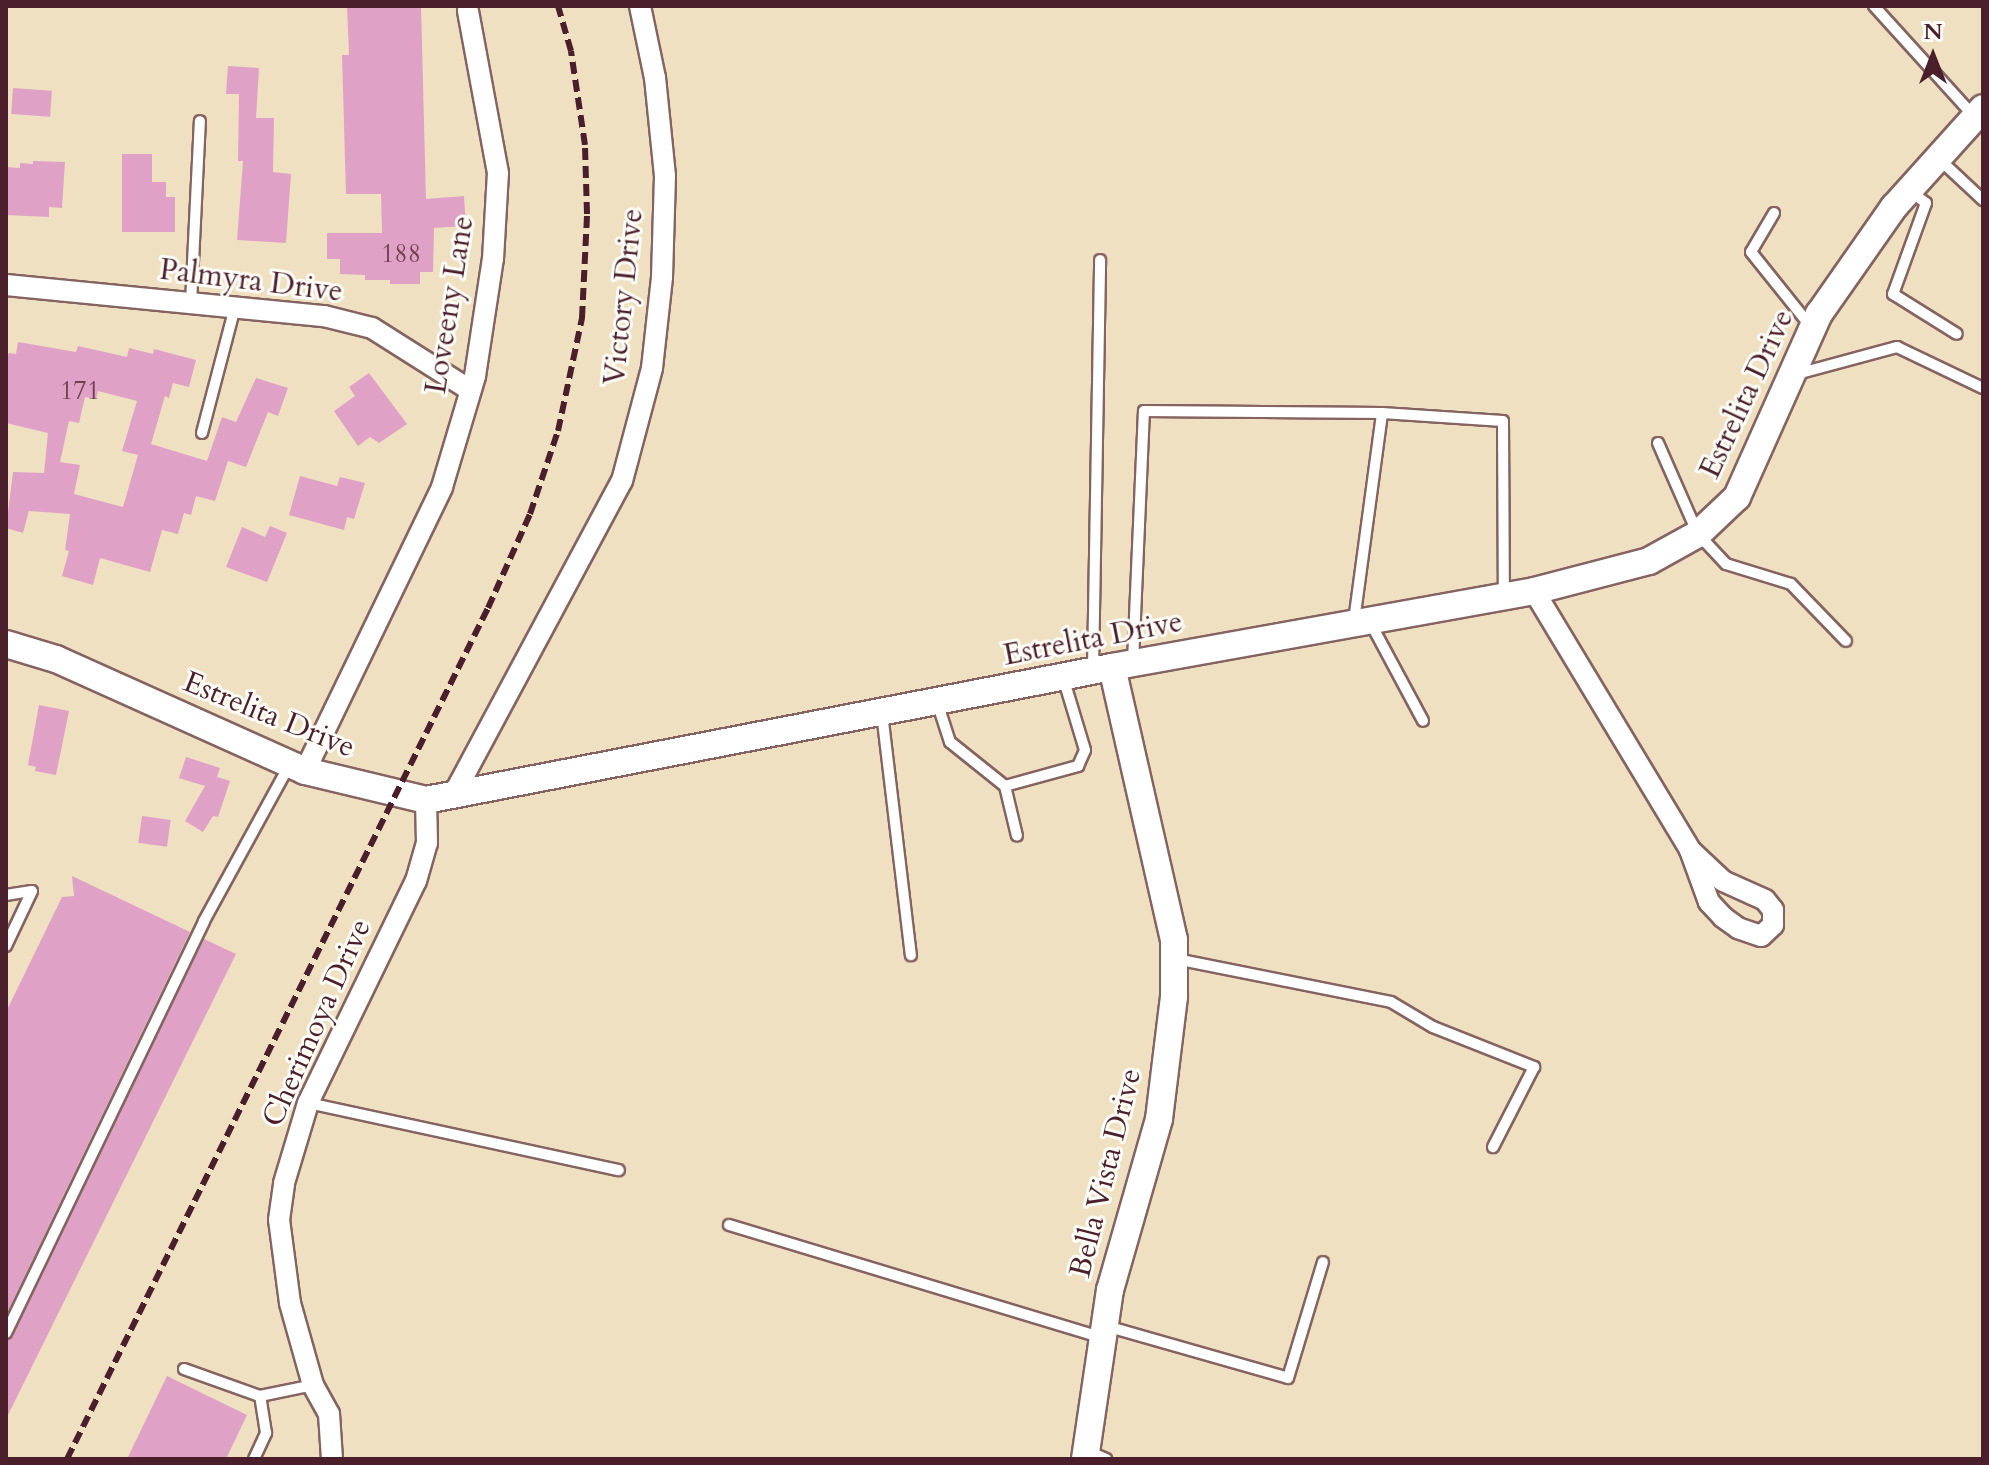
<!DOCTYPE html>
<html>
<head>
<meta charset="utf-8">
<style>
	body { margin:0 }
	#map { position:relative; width:1989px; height:1465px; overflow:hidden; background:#efe0c1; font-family:Cardo,serif }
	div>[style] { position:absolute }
	.building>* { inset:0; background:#e0a1c7; transform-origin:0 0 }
	.roads { filter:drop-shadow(2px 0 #846360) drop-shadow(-2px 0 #846360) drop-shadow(0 2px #846360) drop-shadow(0 -2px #846360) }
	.service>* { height:10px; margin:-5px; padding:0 5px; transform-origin:5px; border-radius:5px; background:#fff }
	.minor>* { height:20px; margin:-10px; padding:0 10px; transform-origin:10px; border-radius:10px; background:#fff }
	.tertiary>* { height:26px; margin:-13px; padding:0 13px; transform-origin:13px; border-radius:13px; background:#fff }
	.rail>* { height:6px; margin-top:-3px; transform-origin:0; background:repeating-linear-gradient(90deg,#4a1f2b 0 12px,transparent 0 18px) }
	span { translate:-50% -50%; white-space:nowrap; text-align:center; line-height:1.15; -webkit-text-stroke:6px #fdfcf7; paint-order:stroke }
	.number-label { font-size:26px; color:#704052 }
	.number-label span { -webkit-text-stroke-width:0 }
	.street-label { font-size:30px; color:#4a1f2b }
	.frame { position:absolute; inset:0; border:8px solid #4a1f2b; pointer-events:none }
	.north { position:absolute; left:1893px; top:16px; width:80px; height:80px; -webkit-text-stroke:6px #fdfcf7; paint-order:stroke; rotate:0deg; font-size:22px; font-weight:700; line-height:32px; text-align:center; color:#4a1f2b }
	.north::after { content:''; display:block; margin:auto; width:28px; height:36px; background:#4a1f2b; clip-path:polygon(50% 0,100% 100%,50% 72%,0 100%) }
</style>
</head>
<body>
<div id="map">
	<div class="building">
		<i style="clip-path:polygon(347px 6px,421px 6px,426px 199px,464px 196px,466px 226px,434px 228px,433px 272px,420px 272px,420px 284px,390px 284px,390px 280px,365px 280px,365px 275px,340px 274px,340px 259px,327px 259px,327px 233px,382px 233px,381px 194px,346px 194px,342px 55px,349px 55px)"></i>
		<i style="clip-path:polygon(228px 66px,259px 68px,256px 118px,274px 118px,273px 172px,291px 174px,286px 243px,237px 240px,243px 161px,238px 161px,239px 94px,226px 94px)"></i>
		<i style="left:13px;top:88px;width:39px;height:26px;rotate:4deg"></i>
		<i style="clip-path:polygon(122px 154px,152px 154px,152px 182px,166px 182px,166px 197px,175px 197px,175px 232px,122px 232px)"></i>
		<i style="clip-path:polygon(33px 161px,65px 162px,62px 208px,49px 207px,49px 217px,6px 215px,6px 167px,20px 168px,20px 163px,33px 164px)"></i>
		<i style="clip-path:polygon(evenodd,18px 342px,76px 352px,78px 346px,127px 357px,129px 348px,153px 354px,154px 349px,196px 360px,189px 387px,173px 383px,169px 398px,165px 396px,151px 444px,207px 461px,222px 417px,236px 422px,256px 378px,288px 388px,278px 416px,268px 412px,246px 467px,228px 461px,215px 501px,196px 496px,191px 515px,184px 513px,178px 534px,162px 530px,150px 572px,100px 558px,93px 585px,62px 576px,69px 551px,65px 550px,70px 514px,29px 511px,23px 533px,6px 528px,13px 472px,44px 473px,48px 433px,6px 423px,6px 359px,9px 353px,16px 354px,18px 342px,98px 391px,137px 401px,122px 451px,138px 455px,123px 507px,74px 494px,80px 465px,60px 462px,69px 421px,79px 423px,85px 397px,96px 399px,98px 391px)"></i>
		<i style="clip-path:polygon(369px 373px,407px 424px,379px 443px,370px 437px,358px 446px,334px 411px,355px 396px,349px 387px)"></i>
		<i style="clip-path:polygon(300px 476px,337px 486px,340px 477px,365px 483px,354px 519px,347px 517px,344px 530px,289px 515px)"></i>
		<i style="clip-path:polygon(270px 526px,287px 533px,267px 582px,226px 567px,242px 527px,265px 537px)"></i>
		<i style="clip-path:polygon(39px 705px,69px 711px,56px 775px,35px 771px,36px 767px,28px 765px)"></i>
		<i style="clip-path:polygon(186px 757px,220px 768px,217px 777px,230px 781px,218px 817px,213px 816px,203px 832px,185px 821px,205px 786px,179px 778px)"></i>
		<i style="left:142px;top:816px;width:29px;height:27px;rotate:8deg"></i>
		<i style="clip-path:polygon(72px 876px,190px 932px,6px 1315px,6px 1012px,62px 897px,74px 896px)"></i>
		<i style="clip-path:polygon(204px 939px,236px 954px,6px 1419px,6px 1341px,13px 1336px)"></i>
		<i style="clip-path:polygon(167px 1376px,247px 1415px,226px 1459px,127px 1459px)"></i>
	</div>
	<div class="roads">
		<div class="service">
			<i style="left:1874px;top:6px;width:147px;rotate:47.8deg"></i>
			<i style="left:1938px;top:158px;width:62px;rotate:43deg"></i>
			<i style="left:1910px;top:191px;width:20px;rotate:37deg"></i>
			<i style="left:1926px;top:203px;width:97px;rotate:109.9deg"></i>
			<i style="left:1893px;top:294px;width:75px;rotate:32deg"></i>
			<i style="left:1774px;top:213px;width:45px;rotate:120.5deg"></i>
			<i style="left:1751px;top:252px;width:96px;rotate:51.3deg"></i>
			<i style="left:191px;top:303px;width:182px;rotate:-87.2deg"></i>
			<i style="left:1797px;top:374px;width:104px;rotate:-15.1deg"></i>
			<i style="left:1897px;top:347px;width:95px;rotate:25.5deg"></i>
			<i style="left:202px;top:433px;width:130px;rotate:-75.3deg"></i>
			<i style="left:1658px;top:443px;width:99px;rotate:66.3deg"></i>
			<i style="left:1698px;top:534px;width:41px;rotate:47deg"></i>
			<i style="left:1726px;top:564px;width:68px;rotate:17.1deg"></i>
			<i style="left:1791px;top:584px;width:79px;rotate:46deg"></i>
			<i style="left:1354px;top:621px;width:210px;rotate:-82.3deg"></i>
			<i style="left:1370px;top:622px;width:112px;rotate:61.8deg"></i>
			<i style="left:1133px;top:662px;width:251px;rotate:-87.5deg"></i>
			<i style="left:1144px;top:411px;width:238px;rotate:0.5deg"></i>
			<i style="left:1382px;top:413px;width:121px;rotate:3.8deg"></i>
			<i style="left:1503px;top:421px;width:173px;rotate:89.7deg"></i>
			<i style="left:1093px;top:669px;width:409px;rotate:-89deg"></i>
			<i style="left:937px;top:702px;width:42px;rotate:72deg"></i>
			<i style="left:950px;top:742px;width:70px;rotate:38.7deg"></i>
			<i style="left:1005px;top:786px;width:51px;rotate:76.5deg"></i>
			<i style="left:882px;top:713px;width:244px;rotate:83.2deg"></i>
			<i style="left:1005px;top:786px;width:76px;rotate:-15.3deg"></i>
			<i style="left:1078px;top:766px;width:17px;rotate:-66deg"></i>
			<i style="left:1085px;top:750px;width:76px;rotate:-106.8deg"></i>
			<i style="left:6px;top:895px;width:26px;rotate:-9deg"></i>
			<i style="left:32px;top:891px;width:61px;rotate:115.3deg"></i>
			<i style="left:1176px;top:959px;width:219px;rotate:11.3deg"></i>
			<i style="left:1391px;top:1002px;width:49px;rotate:30.8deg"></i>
			<i style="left:1433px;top:1027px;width:109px;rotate:21.6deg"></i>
			<i style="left:1534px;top:1067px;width:90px;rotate:117.1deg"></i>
			<i style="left:308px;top:1103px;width:318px;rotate:12.2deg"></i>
			<i style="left:729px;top:1225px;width:388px;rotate:16.8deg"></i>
			<i style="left:1106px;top:1326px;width:189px;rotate:15.9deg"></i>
			<i style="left:1288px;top:1378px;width:121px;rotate:-73.2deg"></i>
			<i style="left:6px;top:1333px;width:457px;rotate:-64.3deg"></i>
			<i style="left:204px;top:921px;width:177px;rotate:-61.3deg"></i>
			<i style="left:184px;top:1369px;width:81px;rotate:19.6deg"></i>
			<i style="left:260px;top:1396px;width:54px;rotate:-11.7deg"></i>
			<i style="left:1088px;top:1451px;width:20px;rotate:24deg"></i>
			<i style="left:254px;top:1459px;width:29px;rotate:-65deg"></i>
			<i style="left:266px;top:1433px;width:37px;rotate:-99deg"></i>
		</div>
		<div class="minor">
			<i style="left:6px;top:285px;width:320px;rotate:5.6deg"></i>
			<i style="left:324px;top:316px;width:49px;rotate:14deg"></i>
			<i style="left:372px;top:328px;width:116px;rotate:32.3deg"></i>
			<i style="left:1534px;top:591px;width:302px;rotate:58.9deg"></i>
			<i style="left:1690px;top:850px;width:45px;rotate:43.2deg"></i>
			<i style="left:1723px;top:881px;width:46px;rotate:24.3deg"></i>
			<i style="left:1765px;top:900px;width:13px;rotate:51deg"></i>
			<i style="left:1773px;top:910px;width:15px;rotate:90deg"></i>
			<i style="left:1773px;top:925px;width:16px;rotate:137deg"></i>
			<i style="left:1761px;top:936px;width:24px;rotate:-161deg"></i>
			<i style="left:1738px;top:928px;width:19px;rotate:-144deg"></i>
			<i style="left:1723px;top:917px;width:21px;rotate:-133deg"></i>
			<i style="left:1709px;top:902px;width:55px;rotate:-110.1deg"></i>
			<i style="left:305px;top:771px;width:315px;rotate:-64.2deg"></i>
			<i style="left:442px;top:487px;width:116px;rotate:-73.4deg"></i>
			<i style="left:475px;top:376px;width:118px;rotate:-81.3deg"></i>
			<i style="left:493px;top:259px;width:86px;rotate:-86.7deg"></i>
			<i style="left:498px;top:173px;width:165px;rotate:-100.5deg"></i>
			<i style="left:455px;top:792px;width:353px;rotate:-61.8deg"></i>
			<i style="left:622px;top:481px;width:117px;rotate:-75.1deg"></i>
			<i style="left:652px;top:368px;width:92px;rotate:-83.7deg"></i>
			<i style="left:662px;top:277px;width:101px;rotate:-88.3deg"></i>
			<i style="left:665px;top:176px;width:99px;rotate:-95.8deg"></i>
			<i style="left:655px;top:78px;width:74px;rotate:-101.8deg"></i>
			<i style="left:332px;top:1459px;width:45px;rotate:-93.8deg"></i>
			<i style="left:329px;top:1414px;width:33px;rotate:-119deg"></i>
			<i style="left:313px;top:1385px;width:85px;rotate:-105.7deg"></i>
			<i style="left:290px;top:1303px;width:84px;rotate:-97.5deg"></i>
			<i style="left:279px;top:1220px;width:37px;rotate:-82deg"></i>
			<i style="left:284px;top:1183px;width:84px;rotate:-73.3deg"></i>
			<i style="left:308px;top:1103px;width:247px;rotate:-64.1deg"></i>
			<i style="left:416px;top:881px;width:40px;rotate:-74deg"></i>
			<i style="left:427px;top:843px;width:43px;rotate:-91.3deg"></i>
		</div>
		<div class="tertiary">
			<i style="left:6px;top:644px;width:52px;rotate:16.7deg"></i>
			<i style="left:56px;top:659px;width:273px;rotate:24.2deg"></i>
			<i style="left:305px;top:771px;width:124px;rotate:13.5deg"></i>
			<i style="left:426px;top:800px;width:699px;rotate:-10.97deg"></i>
			<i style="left:1112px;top:667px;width:429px;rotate:-10.2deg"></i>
			<i style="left:1534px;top:591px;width:119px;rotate:-14.6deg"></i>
			<i style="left:1649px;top:561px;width:56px;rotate:-28.9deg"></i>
			<i style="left:1698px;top:534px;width:54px;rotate:-43.5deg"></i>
			<i style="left:1737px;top:497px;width:201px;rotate:-65.9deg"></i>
			<i style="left:1819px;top:314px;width:131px;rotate:-55deg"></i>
			<i style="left:1894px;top:207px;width:133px;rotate:-48deg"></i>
			<i style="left:1085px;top:1459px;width:171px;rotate:-81.6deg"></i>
			<i style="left:1110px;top:1290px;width:178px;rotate:-74deg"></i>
			<i style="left:1159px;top:1119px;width:124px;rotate:-83deg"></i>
			<i style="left:1174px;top:996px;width:56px;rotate:-90deg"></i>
			<i style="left:1174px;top:940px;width:280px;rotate:-102.8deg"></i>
		</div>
	</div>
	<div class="rail">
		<i style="left:67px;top:1459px;width:949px;rotate:-63.68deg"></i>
		<i style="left:488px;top:608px;width:103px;rotate:-65.9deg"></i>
		<i style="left:530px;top:514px;width:88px;rotate:-71.4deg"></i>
		<i style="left:558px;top:431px;width:116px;rotate:-78deg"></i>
		<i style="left:582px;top:318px;width:104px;rotate:-87.2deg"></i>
		<i style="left:587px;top:214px;width:69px;rotate:-91.7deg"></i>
		<i style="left:585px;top:145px;width:95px;rotate:-98.5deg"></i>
		<i style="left:571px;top:51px;width:47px;rotate:-106.1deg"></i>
	</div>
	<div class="number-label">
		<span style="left:401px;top:254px">188</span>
		<span style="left:80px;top:391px">171</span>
	</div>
	<div class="street-label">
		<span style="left:251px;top:281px;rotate:7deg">Palmyra Drive</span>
		<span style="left:624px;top:297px;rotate:-84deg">Victory Drive</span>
		<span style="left:450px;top:305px;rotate:-81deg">Loveeny Lane</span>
		<span style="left:1747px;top:394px;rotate:-65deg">Estrelita Drive</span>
		<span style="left:1093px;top:639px;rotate:-11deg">Estrelita Drive</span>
		<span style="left:269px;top:715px;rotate:22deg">Estrelita Drive</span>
		<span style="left:317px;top:1023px;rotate:-66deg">Cherimoya Drive</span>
		<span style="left:1106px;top:1173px;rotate:-76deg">Bella Vista Drive</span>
	</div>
	<div class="frame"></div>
	<div class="north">N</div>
</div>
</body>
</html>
